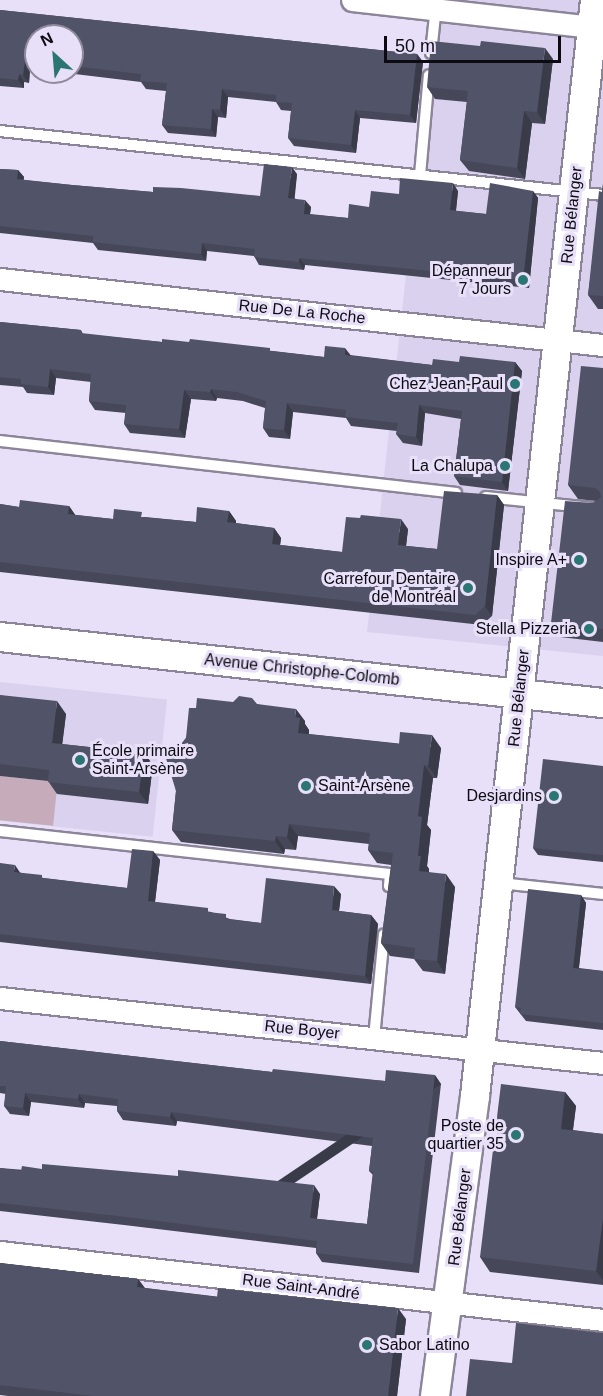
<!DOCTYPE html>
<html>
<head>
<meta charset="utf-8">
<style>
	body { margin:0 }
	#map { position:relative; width:603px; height:1396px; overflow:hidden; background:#e7e0f8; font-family:Arial,sans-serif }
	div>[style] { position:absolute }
	.built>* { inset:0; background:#dad1ee; transform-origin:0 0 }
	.green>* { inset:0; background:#c6abbb; transform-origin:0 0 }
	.roads { filter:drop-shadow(2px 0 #8c859a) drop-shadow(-2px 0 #8c859a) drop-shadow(0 2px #8c859a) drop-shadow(0 -2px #8c859a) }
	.lane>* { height:10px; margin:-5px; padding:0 5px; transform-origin:5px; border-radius:5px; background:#fff }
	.street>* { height:21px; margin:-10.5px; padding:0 10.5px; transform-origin:10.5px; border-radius:10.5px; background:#fff }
	.secondary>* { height:28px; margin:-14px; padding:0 14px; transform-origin:14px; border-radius:14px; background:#fff }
	.wall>* { inset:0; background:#464859 }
	.shaded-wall>* { inset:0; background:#393b49; transform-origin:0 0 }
	.building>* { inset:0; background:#515468 }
	.dots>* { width:16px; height:16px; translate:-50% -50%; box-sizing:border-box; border:3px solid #e7e0f8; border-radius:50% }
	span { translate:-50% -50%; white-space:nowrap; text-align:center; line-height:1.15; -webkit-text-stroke:6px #e7e0f8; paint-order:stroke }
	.street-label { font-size:16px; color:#0d0a12 }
	.poi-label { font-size:16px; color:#0d0a12 }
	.right { translate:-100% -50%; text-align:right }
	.left { translate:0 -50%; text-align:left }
	.north { position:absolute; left:24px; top:24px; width:60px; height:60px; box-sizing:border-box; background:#e7e0f8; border:2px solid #908a9c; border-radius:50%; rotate:334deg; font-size:16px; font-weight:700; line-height:24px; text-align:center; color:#0d0a12 }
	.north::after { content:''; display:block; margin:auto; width:21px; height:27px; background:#2b7575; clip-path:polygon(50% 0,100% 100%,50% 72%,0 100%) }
	.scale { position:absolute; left:384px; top:36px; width:177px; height:27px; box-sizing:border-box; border:3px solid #0d0a12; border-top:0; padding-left:8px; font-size:18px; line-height:21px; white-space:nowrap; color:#0d0a12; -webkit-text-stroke:4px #e7e0f8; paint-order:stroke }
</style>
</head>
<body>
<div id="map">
	<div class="built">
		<i style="clip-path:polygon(436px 0,603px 0,603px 656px,367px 632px)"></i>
		<i style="left:0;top:682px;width:168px;height:138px;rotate:6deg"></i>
	</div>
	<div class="green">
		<i style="left:0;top:776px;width:58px;height:44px;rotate:6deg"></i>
	</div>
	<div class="roads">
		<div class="lane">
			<i style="left:431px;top:53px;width:47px;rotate:-83.9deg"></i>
			<i style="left:0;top:131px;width:606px;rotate:6.06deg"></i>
			<i style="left:420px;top:175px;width:100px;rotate:-84.9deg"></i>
			<i style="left:0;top:441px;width:459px;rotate:6.5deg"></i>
			<i style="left:486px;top:497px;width:118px;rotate:5.9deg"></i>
			<i style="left:0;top:831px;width:392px;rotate:6.3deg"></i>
			<i style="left:390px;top:874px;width:12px;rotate:95deg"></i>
			<i style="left:500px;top:883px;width:104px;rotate:6.1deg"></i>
			<i style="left:374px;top:1038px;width:104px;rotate:-84.5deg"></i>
		</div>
		<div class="street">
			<i style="left:352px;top:0;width:253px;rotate:6.4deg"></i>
			<i style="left:0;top:279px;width:607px;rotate:6.25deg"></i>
			<i style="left:0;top:998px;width:606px;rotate:6.15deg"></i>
			<i style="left:0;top:1252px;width:607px;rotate:6.43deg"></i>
		</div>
		<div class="secondary">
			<i style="left:0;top:637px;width:607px;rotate:6.25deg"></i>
			<i style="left:435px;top:1396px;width:303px;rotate:-82.4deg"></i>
			<i style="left:475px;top:1096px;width:1103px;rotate:-83.75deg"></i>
		</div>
	</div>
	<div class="wall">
		<i style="clip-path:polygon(0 10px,417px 54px,423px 62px,416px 123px,360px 118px,356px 153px,294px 146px,288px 138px,291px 111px,281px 110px,276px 102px,228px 97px,226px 118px,218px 117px,216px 137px,168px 133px,162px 125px,166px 91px,146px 89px,141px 82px,58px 72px,72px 72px,72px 36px,36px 36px,36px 69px,30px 69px,29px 83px,24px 82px,24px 88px,0 86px)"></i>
		<i style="clip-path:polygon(553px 59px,545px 124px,532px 123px,525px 179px,469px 171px,460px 160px,467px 102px,435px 99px,427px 87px)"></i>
		<i style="clip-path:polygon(0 169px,18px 170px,24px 177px,23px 180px,72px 185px,153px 192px,260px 196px,297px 174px,294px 198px,311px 207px,310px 214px,348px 218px,369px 207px,399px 194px,458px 191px,456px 211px,486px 214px,533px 191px,538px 198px,529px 288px,305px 265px,304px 270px,259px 265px,254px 256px,207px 251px,206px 261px,98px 250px,93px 243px,0 233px)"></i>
		<i style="clip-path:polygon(603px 184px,603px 309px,598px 309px,588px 295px)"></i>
		<i style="clip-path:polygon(0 322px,81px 330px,83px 334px,162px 342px,273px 351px,324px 357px,350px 355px,432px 365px,459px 362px,515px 362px,522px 371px,508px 491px,460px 485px,454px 476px,461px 419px,425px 413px,422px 446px,403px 443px,396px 434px,397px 431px,351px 426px,346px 418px,293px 412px,290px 439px,269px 437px,263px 428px,265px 408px,243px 401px,217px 398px,216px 401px,191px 399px,185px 438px,130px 433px,124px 424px,126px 413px,95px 410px,89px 401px,91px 382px,56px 378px,54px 395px,27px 393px,23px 387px,0 385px)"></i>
		<i style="clip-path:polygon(603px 368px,603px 642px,560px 637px,551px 623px,593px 503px,596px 501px,578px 499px,568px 485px)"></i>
		<i style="clip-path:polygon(497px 495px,504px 505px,492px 616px,482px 625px,0 572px,0 504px,19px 507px,69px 506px,75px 515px,113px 519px,145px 517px,196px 522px,229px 511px,236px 521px,236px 523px,274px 528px,281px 538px,280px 545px,342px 552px,408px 529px,406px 546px,437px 549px)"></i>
		<i style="clip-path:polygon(0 695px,66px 714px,62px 744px,144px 753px,153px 765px,148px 804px,57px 794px,48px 781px,0 776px)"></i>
		<i style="clip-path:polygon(233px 702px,257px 704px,305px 721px,305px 724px,309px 730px,309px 734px,441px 748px,437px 778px,433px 778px,427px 825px,431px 830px,427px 866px,429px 869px,429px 872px,455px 887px,445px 974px,423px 971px,414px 959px,390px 956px,381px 943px,391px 865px,377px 863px,368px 850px,369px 844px,298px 836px,296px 850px,285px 849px,284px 854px,181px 842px,172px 830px,176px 791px,172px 756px,186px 738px,196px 708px)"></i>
		<i style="clip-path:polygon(603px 766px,603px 862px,538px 855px,533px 848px)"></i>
		<i style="clip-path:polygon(153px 851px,160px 860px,155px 902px,211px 912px,230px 919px,261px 923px,341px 894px,339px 911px,371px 915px,378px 924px,371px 984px,0 942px,0 863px,21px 873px,44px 878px,127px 888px)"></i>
		<i style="clip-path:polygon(581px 895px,586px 903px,579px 968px,603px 971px,603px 1030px,526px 1021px,515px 1007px)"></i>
		<i style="clip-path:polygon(0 1041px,272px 1072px,385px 1081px,441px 1084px,419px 1273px,322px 1262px,316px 1253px,316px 1248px,124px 1225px,0 1211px,0 1168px,320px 1194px,317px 1219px,367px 1224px,373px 1175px,369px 1171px,372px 1146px,177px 1121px,176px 1126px,123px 1120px,117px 1111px,117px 1106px,85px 1103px,84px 1108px,31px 1102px,29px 1116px,10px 1114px,4px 1106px,6px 1094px,0 1093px)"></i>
		<i style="clip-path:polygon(565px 1092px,576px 1106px,573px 1130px,603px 1134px,603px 1285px,490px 1272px,480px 1257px)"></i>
		<i style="clip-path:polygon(0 1263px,138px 1279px,145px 1288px,406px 1319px,397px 1396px,8px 1396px,0 1395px)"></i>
	</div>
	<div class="shaded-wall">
		<i style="clip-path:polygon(545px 48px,553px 59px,545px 124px,537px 112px)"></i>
		<i style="clip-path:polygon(417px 54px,423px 62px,416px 123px,410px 115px)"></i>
		<i style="clip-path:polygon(25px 61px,30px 69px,29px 83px,23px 75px)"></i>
		<i style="clip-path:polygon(19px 74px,24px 82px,24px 88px,18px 80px)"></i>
		<i style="clip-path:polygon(222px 89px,228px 97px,226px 118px,220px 110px)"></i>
		<i style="clip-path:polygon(212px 109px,218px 117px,216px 137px,211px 129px)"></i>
		<i style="clip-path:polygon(355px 110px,360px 118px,356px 153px,351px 145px)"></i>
		<i style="clip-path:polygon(524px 111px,532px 123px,525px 179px,517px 168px)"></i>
		<i style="clip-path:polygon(292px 167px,297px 174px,294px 205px,288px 198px)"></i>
		<i style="clip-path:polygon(18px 170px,24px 177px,23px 187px,17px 179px)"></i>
		<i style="clip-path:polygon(453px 183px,458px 191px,455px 218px,450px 210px)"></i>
		<i style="clip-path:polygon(533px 191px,538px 198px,529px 288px,523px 280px)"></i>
		<i style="clip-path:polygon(305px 200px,311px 207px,309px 221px,304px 214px)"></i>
		<i style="clip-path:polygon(202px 243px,207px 251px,206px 261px,201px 254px)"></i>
		<i style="clip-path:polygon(299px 258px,305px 265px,304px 270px,299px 262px)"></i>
		<i style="clip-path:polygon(345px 348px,352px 357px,345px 355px)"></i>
		<i style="clip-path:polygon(515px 362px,522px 371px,508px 491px,502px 482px)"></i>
		<i style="clip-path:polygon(50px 369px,56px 378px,54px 395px,48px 387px)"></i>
		<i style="clip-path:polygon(211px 389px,217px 398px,216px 401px,210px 392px)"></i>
		<i style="clip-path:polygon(184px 390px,191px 399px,185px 438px,179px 429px)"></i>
		<i style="clip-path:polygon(287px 403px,293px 412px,290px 439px,284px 430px)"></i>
		<i style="clip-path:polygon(419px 405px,425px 413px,422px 446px,416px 437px)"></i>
		<i style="clip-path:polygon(497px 495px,504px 505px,492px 616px,485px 606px)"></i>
		<i style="clip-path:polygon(69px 506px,76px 516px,68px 514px)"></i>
		<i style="clip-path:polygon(229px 511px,236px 521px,234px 532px,227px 522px)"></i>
		<i style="clip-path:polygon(401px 519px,408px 529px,405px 555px,398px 545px)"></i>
		<i style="clip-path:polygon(274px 528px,281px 538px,279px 554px,272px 544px)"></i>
		<i style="clip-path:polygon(57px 701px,66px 714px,61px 755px,52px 743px)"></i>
		<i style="clip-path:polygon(296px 709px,305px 721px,305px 724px,309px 730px,307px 745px,298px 733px,295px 717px)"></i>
		<i style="clip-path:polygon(432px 735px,441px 748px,437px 778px,428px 766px)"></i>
		<i style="clip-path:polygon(144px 753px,153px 765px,148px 804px,139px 792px)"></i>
		<i style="clip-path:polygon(424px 765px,433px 778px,427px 825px,431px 830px,427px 866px,429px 869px,428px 884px,419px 871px,418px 856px,418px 816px)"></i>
		<i style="clip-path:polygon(289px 824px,298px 836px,296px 850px,287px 837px)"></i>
		<i style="clip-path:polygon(276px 836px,285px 849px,284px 854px,275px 841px)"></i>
		<i style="clip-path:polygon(153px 851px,160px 860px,154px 910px,148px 901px)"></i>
		<i style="clip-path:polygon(15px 865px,21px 874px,14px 872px)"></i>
		<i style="clip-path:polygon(446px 874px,455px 887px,445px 974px,437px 961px)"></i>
		<i style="clip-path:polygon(334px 886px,341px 894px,338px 919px,332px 910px)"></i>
		<i style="clip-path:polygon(581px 895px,586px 903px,578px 975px,573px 968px)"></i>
		<i style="clip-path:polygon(371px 915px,378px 924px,371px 984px,365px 976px)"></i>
		<i style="left:435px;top:1075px;width:11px;height:190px;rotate:56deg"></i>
		<i style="clip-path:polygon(565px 1092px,576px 1106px,571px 1144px,561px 1129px)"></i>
		<i style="clip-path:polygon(25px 1093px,31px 1102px,29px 1116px,23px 1108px)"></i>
		<i style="clip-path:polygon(79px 1094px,85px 1103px,84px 1108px,78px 1099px)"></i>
		<i style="clip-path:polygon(171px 1112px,177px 1121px,176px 1126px,170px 1117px)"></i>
		<i style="clip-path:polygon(314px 1185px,320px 1194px,316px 1226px,310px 1218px)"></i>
		<i style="clip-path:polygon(603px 1218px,603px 1280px,596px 1271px)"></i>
		<i style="clip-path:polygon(138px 1279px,146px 1290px,137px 1287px)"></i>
		<i style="clip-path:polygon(398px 1308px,406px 1319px,397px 1396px,388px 1396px)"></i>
	</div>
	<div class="building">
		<i style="clip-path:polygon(0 10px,417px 54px,410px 115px,355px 110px,351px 145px,288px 138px,292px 103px,276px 102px,276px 95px,222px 89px,220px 110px,212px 109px,211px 129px,162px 125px,167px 83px,140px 81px,141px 74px,72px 66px,72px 36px,36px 36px,36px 62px,25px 61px,23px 75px,19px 74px,18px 80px,0 78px)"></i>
		<i style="clip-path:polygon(431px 41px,480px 46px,481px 41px,545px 48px,537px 112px,524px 111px,517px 168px,460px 160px,468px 91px,427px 87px)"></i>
		<i style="clip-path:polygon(264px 164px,292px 167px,288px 198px,305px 200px,304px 214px,348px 218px,349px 204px,369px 207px,371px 191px,399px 194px,400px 178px,453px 183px,450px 210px,486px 214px,490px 183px,533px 191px,523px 280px,299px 258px,299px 262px,254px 257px,255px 249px,202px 243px,201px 254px,93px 242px,93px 236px,0 226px,0 169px,18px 170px,17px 179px,72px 185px,153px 192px,153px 187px,181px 188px,260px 196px)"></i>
		<i style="clip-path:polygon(603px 184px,603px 296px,588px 295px,599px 191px,602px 192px)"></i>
		<i style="clip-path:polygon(0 322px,81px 330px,81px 333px,162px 342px,162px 339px,189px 342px,190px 339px,270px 348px,270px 351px,324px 357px,325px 346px,345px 348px,345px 355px,432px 365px,433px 359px,459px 362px,460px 356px,515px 362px,502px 482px,454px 476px,462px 411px,419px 405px,416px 437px,396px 434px,398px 423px,345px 417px,346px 410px,287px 403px,284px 430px,263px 428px,266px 401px,237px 392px,211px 389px,210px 392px,184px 390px,179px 429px,124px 424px,126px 405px,89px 401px,91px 374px,50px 369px,48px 387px,21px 384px,21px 379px,0 377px)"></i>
		<i style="clip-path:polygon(581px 366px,603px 368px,603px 629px,551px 623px,565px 501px,593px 503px,601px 497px,600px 492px,595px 488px,568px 485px)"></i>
		<i style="clip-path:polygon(444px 491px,497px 495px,485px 606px,475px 615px,0 562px,0 504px,19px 507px,20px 500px,69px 506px,68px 514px,113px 519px,114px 509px,142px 512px,141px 517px,196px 522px,197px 507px,229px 511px,227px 522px,274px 528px,272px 544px,342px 552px,346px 517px,360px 518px,361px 515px,401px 519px,398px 545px,437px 549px)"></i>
		<i style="clip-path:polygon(0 695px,57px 701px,52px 743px,144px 753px,139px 792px,48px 782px,49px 770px,0 764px)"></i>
		<i style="clip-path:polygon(239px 696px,252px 698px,257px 704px,296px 709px,295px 717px,300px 718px,298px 733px,399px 744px,400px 732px,432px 735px,428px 766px,424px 765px,418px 816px,422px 817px,418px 856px,421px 856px,419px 871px,446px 874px,437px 961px,414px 959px,415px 948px,381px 943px,393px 853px,368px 850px,370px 833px,289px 824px,287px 837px,276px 836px,275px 841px,172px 830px,176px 791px,165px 755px,172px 756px,186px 738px,189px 708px,196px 708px,197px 698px,233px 702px)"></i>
		<i style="clip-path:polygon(543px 759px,603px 766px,603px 855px,533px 848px)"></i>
		<i style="clip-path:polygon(132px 849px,153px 851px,148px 901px,208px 908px,208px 912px,226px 914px,226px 919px,261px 923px,266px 878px,334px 886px,332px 910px,371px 915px,365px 976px,0 934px,0 863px,15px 865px,14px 872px,42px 875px,42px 878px,127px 888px)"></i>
		<i style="clip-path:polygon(528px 889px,581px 895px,573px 968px,603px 971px,603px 1023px,520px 1014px,521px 1008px,515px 1007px)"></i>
		<i style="clip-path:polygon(0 1041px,272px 1072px,273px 1069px,385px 1081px,386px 1070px,435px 1075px,413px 1264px,316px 1253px,317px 1241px,118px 1216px,0 1203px,0 1168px,21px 1171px,22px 1166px,42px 1169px,42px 1164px,178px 1176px,178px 1170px,314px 1185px,310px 1218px,367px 1224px,373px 1171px,369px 1171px,373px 1138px,171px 1112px,170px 1117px,117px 1111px,118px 1099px,79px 1094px,78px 1099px,25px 1093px,23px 1108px,4px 1106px,6px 1086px,0 1086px)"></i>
		<i style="clip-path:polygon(501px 1084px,565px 1092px,561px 1129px,603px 1134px,603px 1218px,596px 1271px,480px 1257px)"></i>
		<i style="clip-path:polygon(0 1263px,138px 1279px,137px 1287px,217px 1297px,218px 1288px,398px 1308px,388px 1396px,93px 1396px,0 1385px)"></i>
		<i style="clip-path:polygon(516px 1323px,603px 1333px,603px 1396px,466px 1396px,470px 1359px,512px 1363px)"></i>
	</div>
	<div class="dots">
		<i style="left:523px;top:280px;background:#2b7575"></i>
		<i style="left:515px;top:384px;background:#2b7575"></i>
		<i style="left:505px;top:466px;background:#2b7575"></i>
		<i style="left:579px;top:560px;background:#2b7575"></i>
		<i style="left:468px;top:588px;background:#2b7575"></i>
		<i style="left:589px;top:629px;background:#2b7575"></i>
		<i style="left:80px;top:760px;background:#2b7575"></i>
		<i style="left:306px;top:786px;background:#2b7575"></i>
		<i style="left:554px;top:796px;background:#2b7575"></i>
		<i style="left:516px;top:1135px;background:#2b7575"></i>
		<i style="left:367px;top:1345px;background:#2b7575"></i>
	</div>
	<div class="street-label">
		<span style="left:572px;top:215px;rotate:-84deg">Rue Bélanger</span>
		<span style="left:302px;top:312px;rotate:6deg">Rue De La Roche</span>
		<span style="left:302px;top:670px;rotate:6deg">Avenue Christophe-Colomb</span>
		<span style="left:519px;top:698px;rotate:-84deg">Rue Bélanger</span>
		<span style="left:302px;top:1030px;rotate:6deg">Rue Boyer</span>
		<span style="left:460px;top:1217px;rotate:-83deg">Rue Bélanger</span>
		<span style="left:301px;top:1287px;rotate:7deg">Rue Saint-André</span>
	</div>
	<div class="poi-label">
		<span class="right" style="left:511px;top:280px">Dépanneur<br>7 Jours</span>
		<span class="right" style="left:503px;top:384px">Chez Jean-Paul</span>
		<span class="right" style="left:493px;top:466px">La Chalupa</span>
		<span class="right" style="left:567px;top:560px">Inspire A+</span>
		<span class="right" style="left:456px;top:588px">Carrefour Dentaire<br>de Montréal</span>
		<span class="right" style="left:577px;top:629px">Stella Pizzeria</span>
		<span class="left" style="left:92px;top:760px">École primaire<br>Saint-Arsène</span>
		<span class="left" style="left:318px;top:786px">Saint-Arsène</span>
		<span class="right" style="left:542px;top:796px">Desjardins</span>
		<span class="right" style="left:504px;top:1135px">Poste de<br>quartier 35</span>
		<span class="left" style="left:379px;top:1345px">Sabor Latino</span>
	</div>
	<div class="north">N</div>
	<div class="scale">50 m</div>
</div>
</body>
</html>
